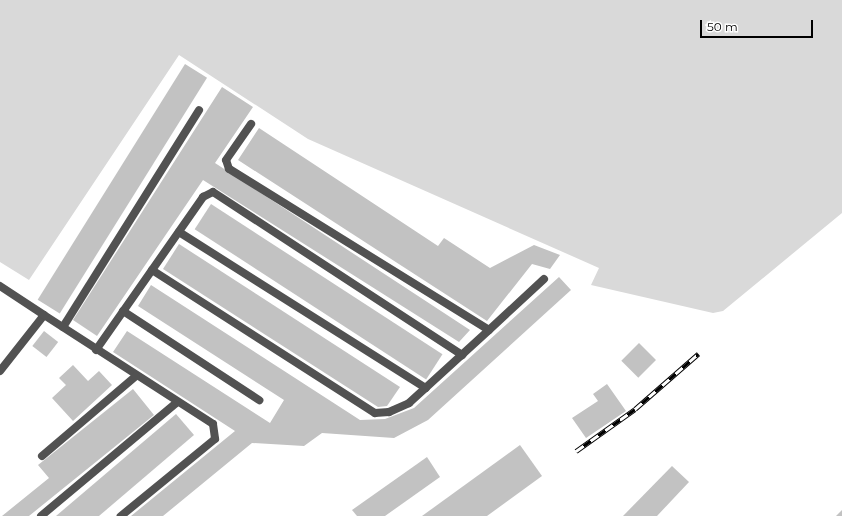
<!DOCTYPE html>
<html>
<head>
<meta charset="utf-8">
<style>
	body { margin:0 }
	#map { position:relative; width:842px; height:516px; overflow:hidden; background:#fff; font-family:Montserrat,sans-serif }
	div>[style] { position:absolute }
	.green>* { inset:0; background:#d9d9d9 }
	.building>* { inset:0; background:#c2c2c2; transform-origin:0 0 }
	.lane>* { height:8px; margin:-4px; padding:0 4px; transform-origin:4px; border-radius:4px; background:#525252 }
	.street>* { height:8px; margin:-4px; padding:0 4px; transform-origin:4px; border-radius:4px; background:#525252 }
	.rail>* { height:4.5px; margin-top:-2.25px; transform-origin:0; background:repeating-linear-gradient(90deg,#fff 0 9px,#000 0 18px); box-sizing:border-box; border-block:1px solid #000 }
	span { translate:-50% -50%; white-space:nowrap; text-align:center; line-height:1.15; -webkit-text-stroke:3px #fff; paint-order:stroke }
	.scale { position:absolute; left:700px; top:20px; width:113px; height:18px; box-sizing:border-box; border:2px solid #000; border-top:0; padding-left:5px; font-size:12px; line-height:14px; white-space:nowrap; color:#000; -webkit-text-stroke:3px #fff; paint-order:stroke }
</style>
</head>
<body>
<div id="map">
	<div class="green">
		<i style="clip-path:polygon(0 0,842px 0,842px 213px,723px 311px,713px 313px,591px 285px,599px 268px,308px 139px,179px 55px,29px 280px,0 262px)"></i>
	</div>
	<div class="building">
		<i style="left:185px;top:64px;width:26px;height:278px;rotate:32deg"></i>
		<i style="clip-path:polygon(222px 87px,253px 107px,215px 163px,470px 330px,459px 342px,203px 180px,97px 336px,73px 320px)"></i>
		<i style="clip-path:polygon(259px 128px,438px 246px,444px 238px,490px 268px,534px 245px,560px 255px,550px 269px,532px 264px,487px 321px,238px 160px)"></i>
		<i style="left:211px;top:204px;width:276px;height:30px;rotate:33deg"></i>
		<i style="clip-path:polygon(179px 244px,400px 387px,387px 406px,378px 407px,163px 269px)"></i>
		<i style="clip-path:polygon(559px 277px,571px 290px,428px 420px,394px 438px,322px 433px,304px 446px,252px 443px,163px 516px,131px 516px,235px 431px,113px 352px,127px 331px,270px 423px,284px 400px,138px 306px,151px 285px,360px 420px,385px 419px,414px 408px)"></i>
		<i style="left:44px;top:331px;width:18px;height:19px;rotate:38deg"></i>
		<i style="left:639px;top:343px;width:24px;height:25px;rotate:45deg"></i>
		<i style="clip-path:polygon(73px 365px,88px 381px,99px 371px,112px 385px,73px 421px,52px 398px,66px 385px,59px 378px)"></i>
		<i style="clip-path:polygon(607px 384px,626px 411px,586px 438px,572px 418px,598px 401px,593px 394px)"></i>
		<i style="clip-path:polygon(133px 389px,154px 415px,29px 516px,2px 516px,49px 478px,38px 465px)"></i>
		<i style="clip-path:polygon(176px 414px,194px 435px,99px 516px,56px 516px)"></i>
		<i style="clip-path:polygon(520px 445px,542px 476px,487px 516px,422px 516px)"></i>
		<i style="clip-path:polygon(427px 457px,440px 477px,385px 516px,357px 516px,352px 510px)"></i>
		<i style="clip-path:polygon(672px 466px,689px 482px,657px 516px,623px 516px)"></i>
		<i style="clip-path:polygon(842px 510px,842px 516px,836px 516px)"></i>
	</div>
	<div class="lane">
		<i style="left:179px;top:232px;width:292px;rotate:32.3deg"></i>
		<i style="left:152px;top:270px;width:265px;rotate:32.7deg"></i>
		<i style="left:375px;top:413px;width:14px;rotate:-4deg"></i>
		<i style="left:389px;top:412px;width:22px;rotate:-24deg"></i>
		<i style="left:409px;top:403px;width:108px;rotate:-42.4deg"></i>
		<i style="left:489px;top:330px;width:306px;rotate:-148.2deg"></i>
		<i style="left:229px;top:169px;width:9px;rotate:-108deg"></i>
		<i style="left:226px;top:160px;width:44px;rotate:-55.2deg"></i>
		<i style="left:123px;top:311px;width:163px;rotate:33.2deg"></i>
		<i style="left:63px;top:327px;width:256px;rotate:-57.9deg"></i>
		<i style="left:489px;top:330px;width:75px;rotate:-42.8deg"></i>
		<i style="left:96px;top:350px;width:187px;rotate:-55deg"></i>
		<i style="left:203px;top:197px;width:11px;rotate:-27deg"></i>
		<i style="left:213px;top:192px;width:298px;rotate:33.2deg"></i>
		<i style="left:0;top:371px;width:71px;rotate:-51.8deg"></i>
		<i style="left:44px;top:315px;width:201px;rotate:32.8deg"></i>
		<i style="left:213px;top:424px;width:15px;rotate:82deg"></i>
		<i style="left:215px;top:439px;width:122px;rotate:140.7deg"></i>
		<i style="left:42px;top:456px;width:123px;rotate:-40.4deg"></i>
		<i style="left:41px;top:516px;width:176px;rotate:-39.9deg"></i>
	</div>
	<div class="street">
		<i style="left:0;top:286px;width:53px;rotate:33.4deg"></i>
	</div>
	<div class="rail">
		<i style="left:576px;top:451px;width:72px;rotate:-35.4deg"></i>
		<i style="left:635px;top:409px;width:84px;rotate:-41.1deg"></i>
	</div>
	<div class="scale">50 m</div>
</div>
</body>
</html>
